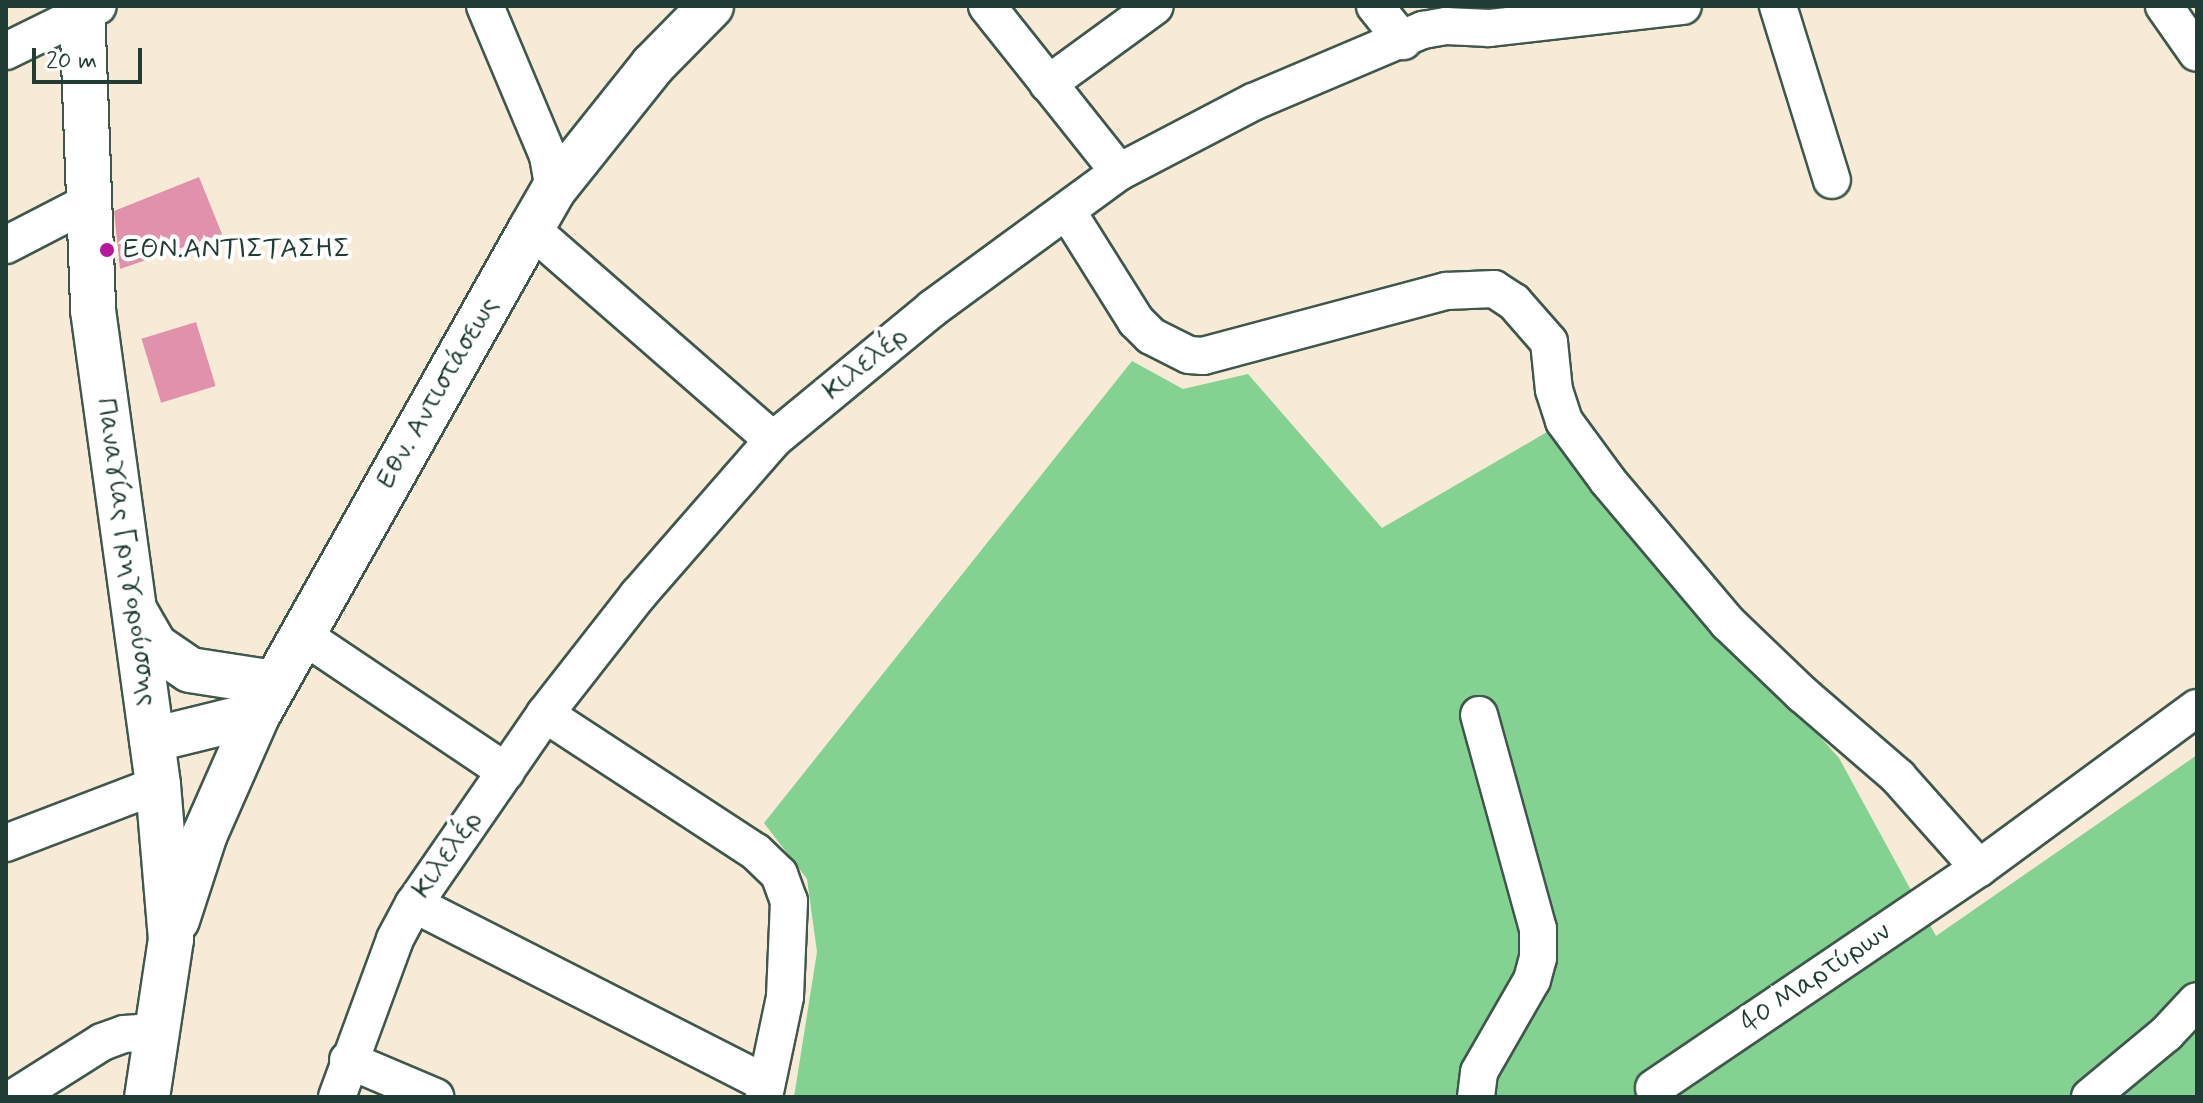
<!DOCTYPE html>
<html>
<head>
<meta charset="utf-8">
<style>
	body { margin:0 }
	#map { position:relative; width:2203px; height:1103px; overflow:hidden; background:#f7ead7; font-family:Mynerve,sans-serif }
	div>[style] { position:absolute }
	.green>* { inset:0; background:#84d292 }
	.building>* { inset:0; background:#e291ac; transform-origin:0 0 }
	.roads { filter:drop-shadow(2px 0 #3f574c) drop-shadow(-2px 0 #3f574c) drop-shadow(0 2px #3f574c) drop-shadow(0 -2px #3f574c) }
	.minor>* { height:36px; margin:-18px; padding:0 18px; transform-origin:18px; border-radius:18px; background:#fff }
	.tertiary>* { height:44px; margin:-22px; padding:0 22px; transform-origin:22px; border-radius:22px; background:#fff }
	.dots>* { width:22px; height:22px; translate:-50% -50%; box-sizing:border-box; border:4px solid #fff; border-radius:50% }
	span { translate:-50% -50%; white-space:nowrap; text-align:center; line-height:1.15; -webkit-text-stroke:8px #fff; paint-order:stroke }
	.poi-label { font-size:28px; color:#1f3d34 }
	.left { translate:0 -50%; text-align:left }
	.street-label { font-size:28px; color:#1f3d34 }
	.frame { position:absolute; inset:0; border:8px solid #1f3d34; pointer-events:none }
	.scale { position:absolute; left:32px; top:48px; width:110px; height:36px; box-sizing:border-box; border:4px solid #1f3d34; border-top:0; padding-left:10px; font-size:24px; line-height:28px; white-space:nowrap; color:#1f3d34; -webkit-text-stroke:6px #fff; paint-order:stroke }
</style>
</head>
<body>
<div id="map">
	<div class="green">
		<i style="clip-path:polygon(1132px 361px,1183px 389px,1248px 374px,1382px 528px,1547px 432px,1839px 758px,1936px 936px,2197px 755px,2197px 1097px,794px 1097px,817px 952px,807px 879px,764px 823px)"></i>
	</div>
	<div class="building">
		<i style="clip-path:polygon(199px 177px,222px 234px,120px 269px,114px 211px)"></i>
		<i style="left:196px;top:322px;width:67px;height:57px;rotate:73deg"></i>
	</div>
	<div class="roads">
		<div class="minor">
			<i style="left:485px;top:6px;width:163px;rotate:67.2deg"></i>
			<i style="left:548px;top:156px;width:34px;rotate:80deg"></i>
			<i style="left:987px;top:6px;width:212px;rotate:51.5deg"></i>
			<i style="left:1375px;top:6px;width:45px;rotate:51.3deg"></i>
			<i style="left:1778px;top:6px;width:182px;rotate:72.8deg"></i>
			<i style="left:2164px;top:6px;width:57px;rotate:54.9deg"></i>
			<i style="left:6px;top:51px;width:102px;rotate:-26.1deg"></i>
			<i style="left:1048px;top:84px;width:132px;rotate:-36.1deg"></i>
			<i style="left:1067px;top:211px;width:130px;rotate:57.9deg"></i>
			<i style="left:1136px;top:321px;width:21px;rotate:45deg"></i>
			<i style="left:1151px;top:336px;width:42px;rotate:26.6deg"></i>
			<i style="left:1189px;top:355px;width:14px;rotate:4deg"></i>
			<i style="left:1203px;top:356px;width:252px;rotate:-15deg"></i>
			<i style="left:1446px;top:291px;width:48px;rotate:-2.4deg"></i>
			<i style="left:1494px;top:289px;width:24px;rotate:33deg"></i>
			<i style="left:1514px;top:302px;width:53px;rotate:48.8deg"></i>
			<i style="left:1549px;top:342px;width:48px;rotate:84.1deg"></i>
			<i style="left:1554px;top:390px;width:33px;rotate:72deg"></i>
			<i style="left:1564px;top:421px;width:74px;rotate:53.7deg"></i>
			<i style="left:1608px;top:481px;width:186px;rotate:49.8deg"></i>
			<i style="left:1728px;top:623px;width:103px;rotate:43.8deg"></i>
			<i style="left:1802px;top:694px;width:127px;rotate:40.8deg"></i>
			<i style="left:1898px;top:777px;width:122px;rotate:48.3deg"></i>
			<i style="left:531px;top:229px;width:321px;rotate:41.1deg"></i>
			<i style="left:6px;top:245px;width:93px;rotate:-27.4deg"></i>
			<i style="left:301px;top:634px;width:247px;rotate:33.9deg"></i>
			<i style="left:545px;top:714px;width:252px;rotate:33.2deg"></i>
			<i style="left:756px;top:852px;width:32px;rotate:44deg"></i>
			<i style="left:779px;top:874px;width:29px;rotate:70deg"></i>
			<i style="left:789px;top:901px;width:96px;rotate:92.4deg"></i>
			<i style="left:785px;top:997px;width:102px;rotate:101.9deg"></i>
			<i style="left:6px;top:843px;width:163px;rotate:-20.9deg"></i>
			<i style="left:414px;top:904px;width:394px;rotate:27deg"></i>
			<i style="left:348px;top:1060px;width:95px;rotate:23deg"></i>
			<i style="left:1654px;top:1088px;width:392px;rotate:-34.1deg"></i>
			<i style="left:1979px;top:868px;width:270px;rotate:-36.3deg"></i>
			<i style="left:15px;top:1097px;width:103px;rotate:-32.3deg"></i>
			<i style="left:102px;top:1042px;width:23px;rotate:-20deg"></i>
			<i style="left:124px;top:1034px;width:16px;rotate:-4deg"></i>
			<i style="left:140px;top:1033px;width:16px;rotate:22deg"></i>
			<i style="left:337px;top:1097px;width:168px;rotate:-69.8deg"></i>
			<i style="left:395px;top:939px;width:40px;rotate:-62deg"></i>
			<i style="left:414px;top:904px;width:231px;rotate:-55.4deg"></i>
			<i style="left:545px;top:714px;width:151px;rotate:-52deg"></i>
			<i style="left:638px;top:595px;width:206px;rotate:-48.9deg"></i>
			<i style="left:773px;top:440px;width:207px;rotate:-39.5deg"></i>
			<i style="left:933px;top:308px;width:230px;rotate:-36.2deg"></i>
			<i style="left:1119px;top:172px;width:151px;rotate:-27.6deg"></i>
			<i style="left:1253px;top:102px;width:185px;rotate:-23deg"></i>
			<i style="left:1423px;top:30px;width:23px;rotate:-10deg"></i>
			<i style="left:1446px;top:26px;width:43px;rotate:2.7deg"></i>
			<i style="left:1489px;top:28px;width:195px;rotate:-6.5deg"></i>
			<i style="left:1476px;top:1097px;width:25px;rotate:-83deg"></i>
			<i style="left:1479px;top:1072px;width:106px;rotate:-60.1deg"></i>
			<i style="left:1532px;top:980px;width:23px;rotate:-75deg"></i>
			<i style="left:1538px;top:958px;width:29px;rotate:-90deg"></i>
			<i style="left:1538px;top:929px;width:222px;rotate:-105.4deg"></i>
			<i style="left:2090px;top:1097px;width:99px;rotate:-39.7deg"></i>
			<i style="left:2166px;top:1034px;width:45px;rotate:-46.8deg"></i>
		</div>
		<div class="tertiary">
			<i style="left:82px;top:6px;width:304px;rotate:87.9deg"></i>
			<i style="left:93px;top:310px;width:479px;rotate:82.2deg"></i>
			<i style="left:158px;top:785px;width:155px;rotate:85.2deg"></i>
			<i style="left:171px;top:939px;width:160px;rotate:98.6deg"></i>
			<i style="left:136px;top:613px;width:38px;rotate:60deg"></i>
			<i style="left:155px;top:646px;width:42px;rotate:34.4deg"></i>
			<i style="left:190px;top:670px;width:85px;rotate:8.8deg"></i>
			<i style="left:152px;top:740px;width:109px;rotate:-13.8deg"></i>
			<i style="left:177px;top:920px;width:90px;rotate:-72deg"></i>
			<i style="left:205px;top:834px;width:131px;rotate:-66.2deg"></i>
			<i style="left:258px;top:714px;width:557px;rotate:-60.63deg"></i>
			<i style="left:531px;top:229px;width:46px;rotate:-60.1deg"></i>
			<i style="left:554px;top:189px;width:159px;rotate:-51.4deg"></i>
			<i style="left:653px;top:65px;width:83px;rotate:-45.5deg"></i>
		</div>
	</div>
	<div class="dots">
		<i style="left:107px;top:250px;background:#b5179e"></i>
	</div>
	<div class="poi-label">
		<span class="left" style="left:123px;top:250px">ΕΘΝ.ΑΝΤΙΣΤΑΣΗΣ</span>
	</div>
	<div class="street-label">
		<span style="left:866px;top:364px;rotate:-39deg">Κιλελέρ</span>
		<span style="left:438px;top:393px;rotate:-60deg">Εθν. Αντιστάσεως</span>
		<span style="left:126px;top:552px;rotate:82deg">Παναγίας Γρηγορούσσης</span>
		<span style="left:448px;top:855px;rotate:-55deg">Κιλελέρ</span>
		<span style="left:1816px;top:978px;rotate:-34deg">40 Μαρτύρων</span>
	</div>
	<div class="frame"></div>
	<div class="scale">20 m</div>
</div>
</body>
</html>
